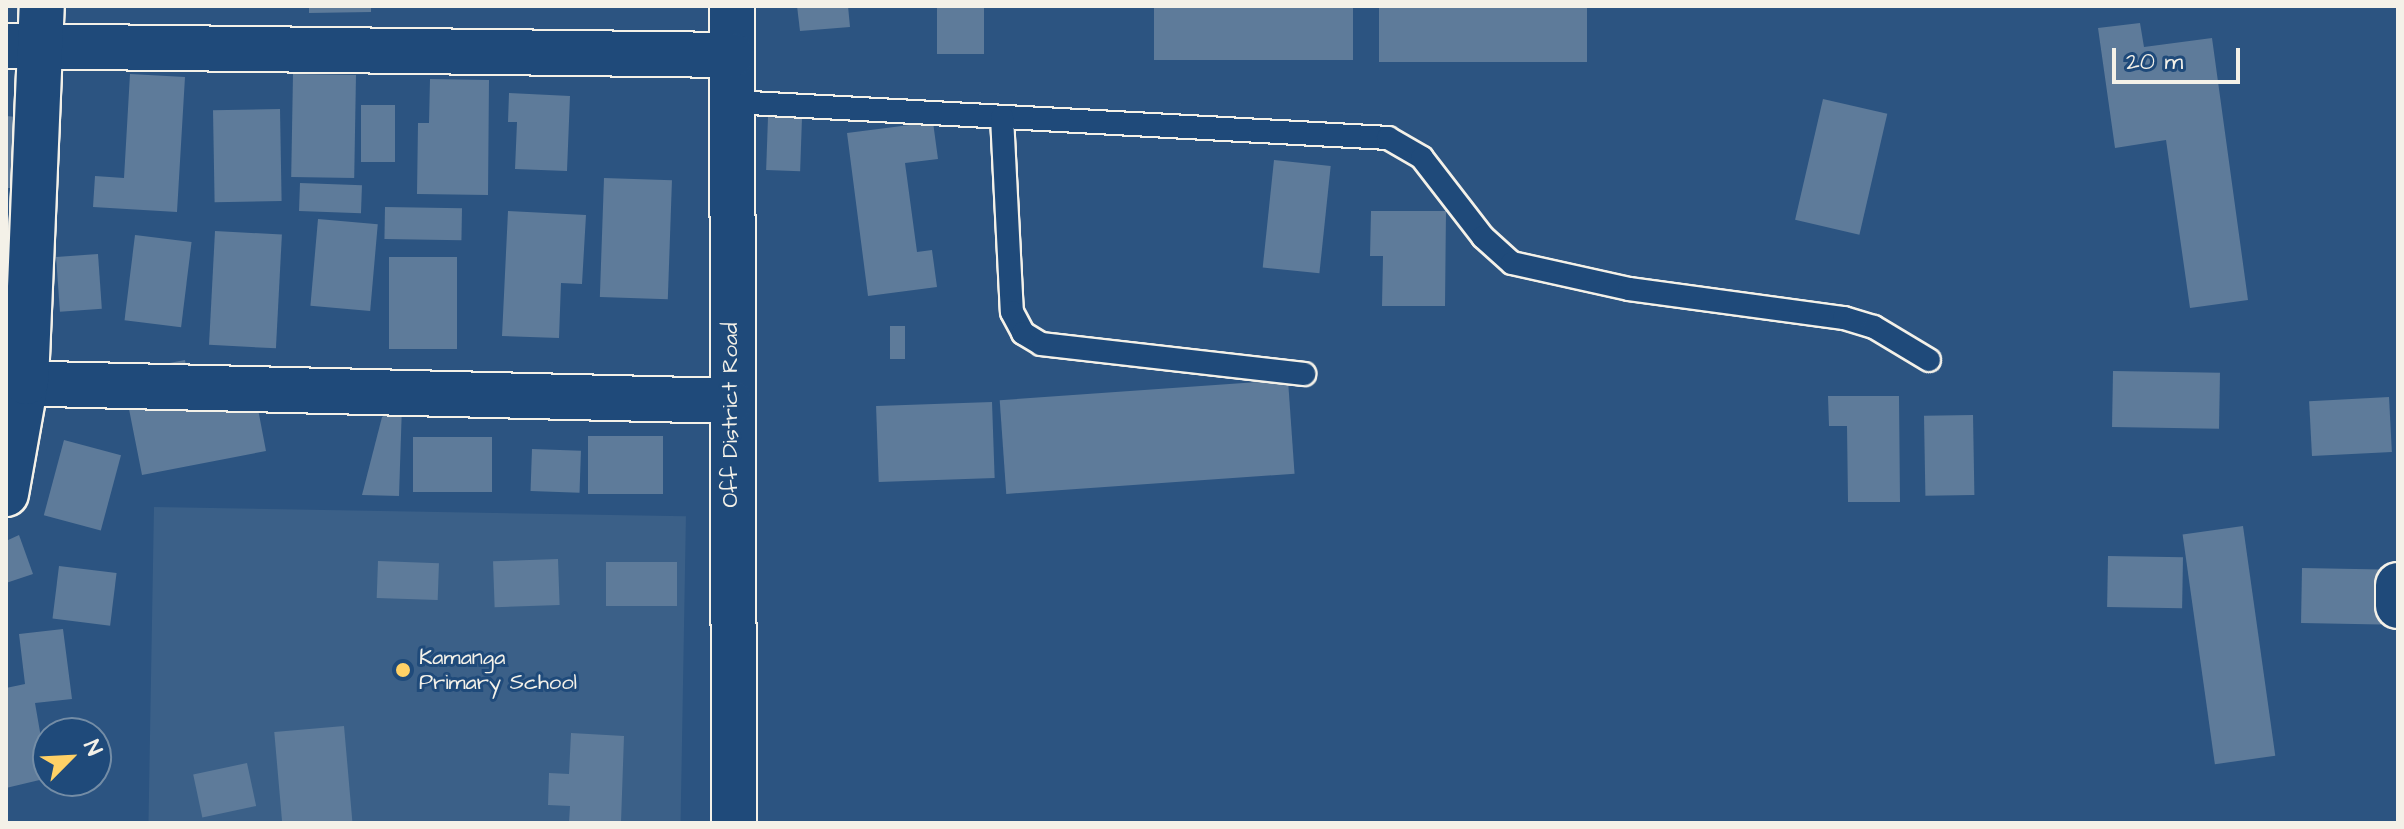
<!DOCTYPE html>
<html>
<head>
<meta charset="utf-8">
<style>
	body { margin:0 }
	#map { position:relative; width:2404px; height:829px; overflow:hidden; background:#2c5481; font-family:"Architects Daughter",sans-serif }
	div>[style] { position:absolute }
	.built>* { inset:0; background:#3b6088; transform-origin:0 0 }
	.building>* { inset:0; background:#5e7b9a; transform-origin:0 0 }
	.roads { filter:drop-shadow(2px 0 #f4f1e8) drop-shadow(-2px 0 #f4f1e8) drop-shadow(0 2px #f4f1e8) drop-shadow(0 -2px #f4f1e8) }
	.lane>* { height:22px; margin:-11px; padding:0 11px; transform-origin:11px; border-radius:11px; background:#1f4a7a }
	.street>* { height:44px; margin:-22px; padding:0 22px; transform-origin:22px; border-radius:22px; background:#1f4a7a }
	.dots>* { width:22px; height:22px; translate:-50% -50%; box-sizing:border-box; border:4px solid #1f4a7a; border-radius:50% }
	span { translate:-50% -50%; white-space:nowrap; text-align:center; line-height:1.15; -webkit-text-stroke:6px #1f4a7a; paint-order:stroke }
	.street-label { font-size:22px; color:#f4f1e8 }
	.poi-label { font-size:22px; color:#f4f1e8 }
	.left { translate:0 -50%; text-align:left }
	.frame { position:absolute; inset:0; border:8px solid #f4f1e8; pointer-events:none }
	.north { position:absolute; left:32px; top:717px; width:80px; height:80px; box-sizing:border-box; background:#1f4a7a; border:2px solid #748da6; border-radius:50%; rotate:66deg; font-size:22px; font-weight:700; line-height:32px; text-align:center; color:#f4f1e8 }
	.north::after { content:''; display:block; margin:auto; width:28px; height:36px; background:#ffd166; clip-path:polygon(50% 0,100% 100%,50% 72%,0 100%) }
	.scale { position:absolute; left:2112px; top:48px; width:128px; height:36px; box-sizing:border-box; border:4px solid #f4f1e8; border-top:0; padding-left:10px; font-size:24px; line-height:28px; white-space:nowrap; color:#f4f1e8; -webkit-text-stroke:6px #1f4a7a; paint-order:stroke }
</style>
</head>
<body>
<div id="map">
	<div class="built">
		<i style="left:154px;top:507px;width:532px;height:322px;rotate:1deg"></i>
	</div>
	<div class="building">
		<i style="clip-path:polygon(309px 6px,371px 6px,371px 12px,309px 13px)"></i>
		<i style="clip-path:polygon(797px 6px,848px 6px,850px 27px,800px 31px)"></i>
		<i style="left:937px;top:6px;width:47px;height:48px"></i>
		<i style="left:1154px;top:6px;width:199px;height:54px"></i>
		<i style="left:1379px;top:6px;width:208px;height:56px"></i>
		<i style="clip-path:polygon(2140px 23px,2144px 47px,2212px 38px,2248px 300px,2190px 308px,2166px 140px,2115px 148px,2098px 28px)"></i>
		<i style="clip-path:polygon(130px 74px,185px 77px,177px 212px,93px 207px,95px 176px,124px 178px)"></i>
		<i style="left:293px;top:74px;width:63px;height:103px;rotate:1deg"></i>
		<i style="clip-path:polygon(430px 79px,489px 80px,488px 195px,417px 194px,418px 123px,429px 123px)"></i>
		<i style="clip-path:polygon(509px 93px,570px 96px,567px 171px,515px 169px,517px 122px,508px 122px)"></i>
		<i style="left:1823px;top:99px;width:66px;height:124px;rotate:13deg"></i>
		<i style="left:361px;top:105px;width:34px;height:57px"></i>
		<i style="left:280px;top:109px;width:92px;height:67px;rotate:89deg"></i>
		<i style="clip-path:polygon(6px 116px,17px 117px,14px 188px,6px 188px)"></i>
		<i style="left:768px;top:117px;width:34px;height:53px;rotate:2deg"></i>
		<i style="clip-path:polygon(933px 122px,938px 159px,905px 163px,917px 252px,932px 250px,937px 287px,868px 296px,847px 133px)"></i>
		<i style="left:1274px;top:160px;width:57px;height:108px;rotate:6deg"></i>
		<i style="left:604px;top:178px;width:68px;height:119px;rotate:2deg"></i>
		<i style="left:300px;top:183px;width:62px;height:28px;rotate:2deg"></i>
		<i style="left:385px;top:207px;width:77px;height:32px;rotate:1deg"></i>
		<i style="clip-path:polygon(508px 211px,586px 215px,582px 284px,561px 283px,559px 338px,502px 336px)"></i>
		<i style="clip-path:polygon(1371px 211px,1446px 211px,1445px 306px,1382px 306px,1383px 256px,1370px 256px)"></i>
		<i style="left:318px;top:219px;width:60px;height:87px;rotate:5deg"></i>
		<i style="left:215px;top:231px;width:67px;height:114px;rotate:3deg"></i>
		<i style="left:135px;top:235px;width:57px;height:86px;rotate:7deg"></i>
		<i style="left:98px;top:254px;width:55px;height:42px;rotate:86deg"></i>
		<i style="left:389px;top:257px;width:68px;height:92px"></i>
		<i style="left:890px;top:326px;width:15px;height:33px"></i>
		<i style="clip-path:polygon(185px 360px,188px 379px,250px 367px,266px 451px,142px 475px,127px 399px,86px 407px,81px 380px)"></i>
		<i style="left:2113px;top:371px;width:107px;height:56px;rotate:1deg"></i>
		<i style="left:1288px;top:380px;width:94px;height:289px;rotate:86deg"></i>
		<i style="clip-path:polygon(1828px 396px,1899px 396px,1900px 502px,1848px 502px,1847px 426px,1829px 426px)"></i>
		<i style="left:2389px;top:397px;width:55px;height:80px;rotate:87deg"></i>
		<i style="left:992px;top:402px;width:76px;height:116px;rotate:88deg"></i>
		<i style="clip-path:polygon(402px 405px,399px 496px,362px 495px,382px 417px)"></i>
		<i style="left:1973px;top:415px;width:80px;height:49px;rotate:89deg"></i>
		<i style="left:663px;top:436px;width:58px;height:75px;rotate:90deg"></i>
		<i style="left:413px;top:437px;width:79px;height:55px"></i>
		<i style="left:64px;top:440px;width:59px;height:78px;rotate:15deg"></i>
		<i style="left:532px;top:449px;width:49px;height:42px;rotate:2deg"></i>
		<i style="left:2243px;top:526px;width:232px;height:61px;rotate:82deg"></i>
		<i style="clip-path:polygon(19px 535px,33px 574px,6px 583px,6px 541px)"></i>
		<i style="left:2108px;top:556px;width:75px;height:51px;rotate:1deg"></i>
		<i style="left:558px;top:559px;width:46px;height:65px;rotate:88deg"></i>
		<i style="left:378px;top:561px;width:61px;height:37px;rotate:2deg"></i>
		<i style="left:606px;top:562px;width:71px;height:44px"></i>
		<i style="left:59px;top:566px;width:58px;height:53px;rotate:7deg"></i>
		<i style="left:2302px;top:568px;width:80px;height:55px;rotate:1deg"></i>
		<i style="clip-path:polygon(63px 629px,72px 699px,35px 703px,48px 778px,6px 788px,6px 688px,25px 684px,19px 634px)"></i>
		<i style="clip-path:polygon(90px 722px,89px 733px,49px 733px,48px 725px)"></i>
		<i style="left:344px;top:726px;width:97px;height:70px;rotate:85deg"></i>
		<i style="clip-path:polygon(571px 733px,624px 736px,621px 823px,569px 823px,570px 806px,548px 805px,549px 773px,569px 774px)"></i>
		<i style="left:247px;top:763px;width:44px;height:55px;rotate:78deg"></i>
		<i style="clip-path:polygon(57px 781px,81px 781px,80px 787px,58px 788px)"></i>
	</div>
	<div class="roads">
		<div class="lane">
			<i style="left:732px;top:102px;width:657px;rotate:3.14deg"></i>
			<i style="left:1388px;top:138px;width:39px;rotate:30deg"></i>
			<i style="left:1422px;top:158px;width:100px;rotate:52.3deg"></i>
			<i style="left:1483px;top:237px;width:39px;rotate:42deg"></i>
			<i style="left:1512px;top:263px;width:120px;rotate:12.5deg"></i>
			<i style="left:1629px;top:289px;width:217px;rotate:7.7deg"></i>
			<i style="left:1844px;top:318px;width:31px;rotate:17deg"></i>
			<i style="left:1874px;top:327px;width:64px;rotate:31deg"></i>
			<i style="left:1002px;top:117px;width:195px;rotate:87.1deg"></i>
			<i style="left:1012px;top:312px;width:24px;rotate:62deg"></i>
			<i style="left:1023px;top:333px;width:21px;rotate:31deg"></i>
			<i style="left:1041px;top:344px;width:265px;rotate:6.5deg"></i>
		</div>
		<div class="street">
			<i style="left:732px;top:6px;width:817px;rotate:89.86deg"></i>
			<i style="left:6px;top:46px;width:726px;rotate:0.71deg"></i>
			<i style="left:6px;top:383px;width:724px;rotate:1.42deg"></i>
			<i style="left:6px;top:494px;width:114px;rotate:-79.9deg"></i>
			<i style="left:26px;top:382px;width:376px;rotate:-87.6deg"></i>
			<i style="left:2398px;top:585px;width:21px;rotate:90deg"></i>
		</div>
	</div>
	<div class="dots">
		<i style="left:403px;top:670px;background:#ffd166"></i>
	</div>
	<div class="street-label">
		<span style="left:731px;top:415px;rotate:-90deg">Off District Road</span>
	</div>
	<div class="poi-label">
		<span class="left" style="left:419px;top:670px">Kamanga<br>Primary School</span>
	</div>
	<div class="frame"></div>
	<div class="north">N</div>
	<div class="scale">20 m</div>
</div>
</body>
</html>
